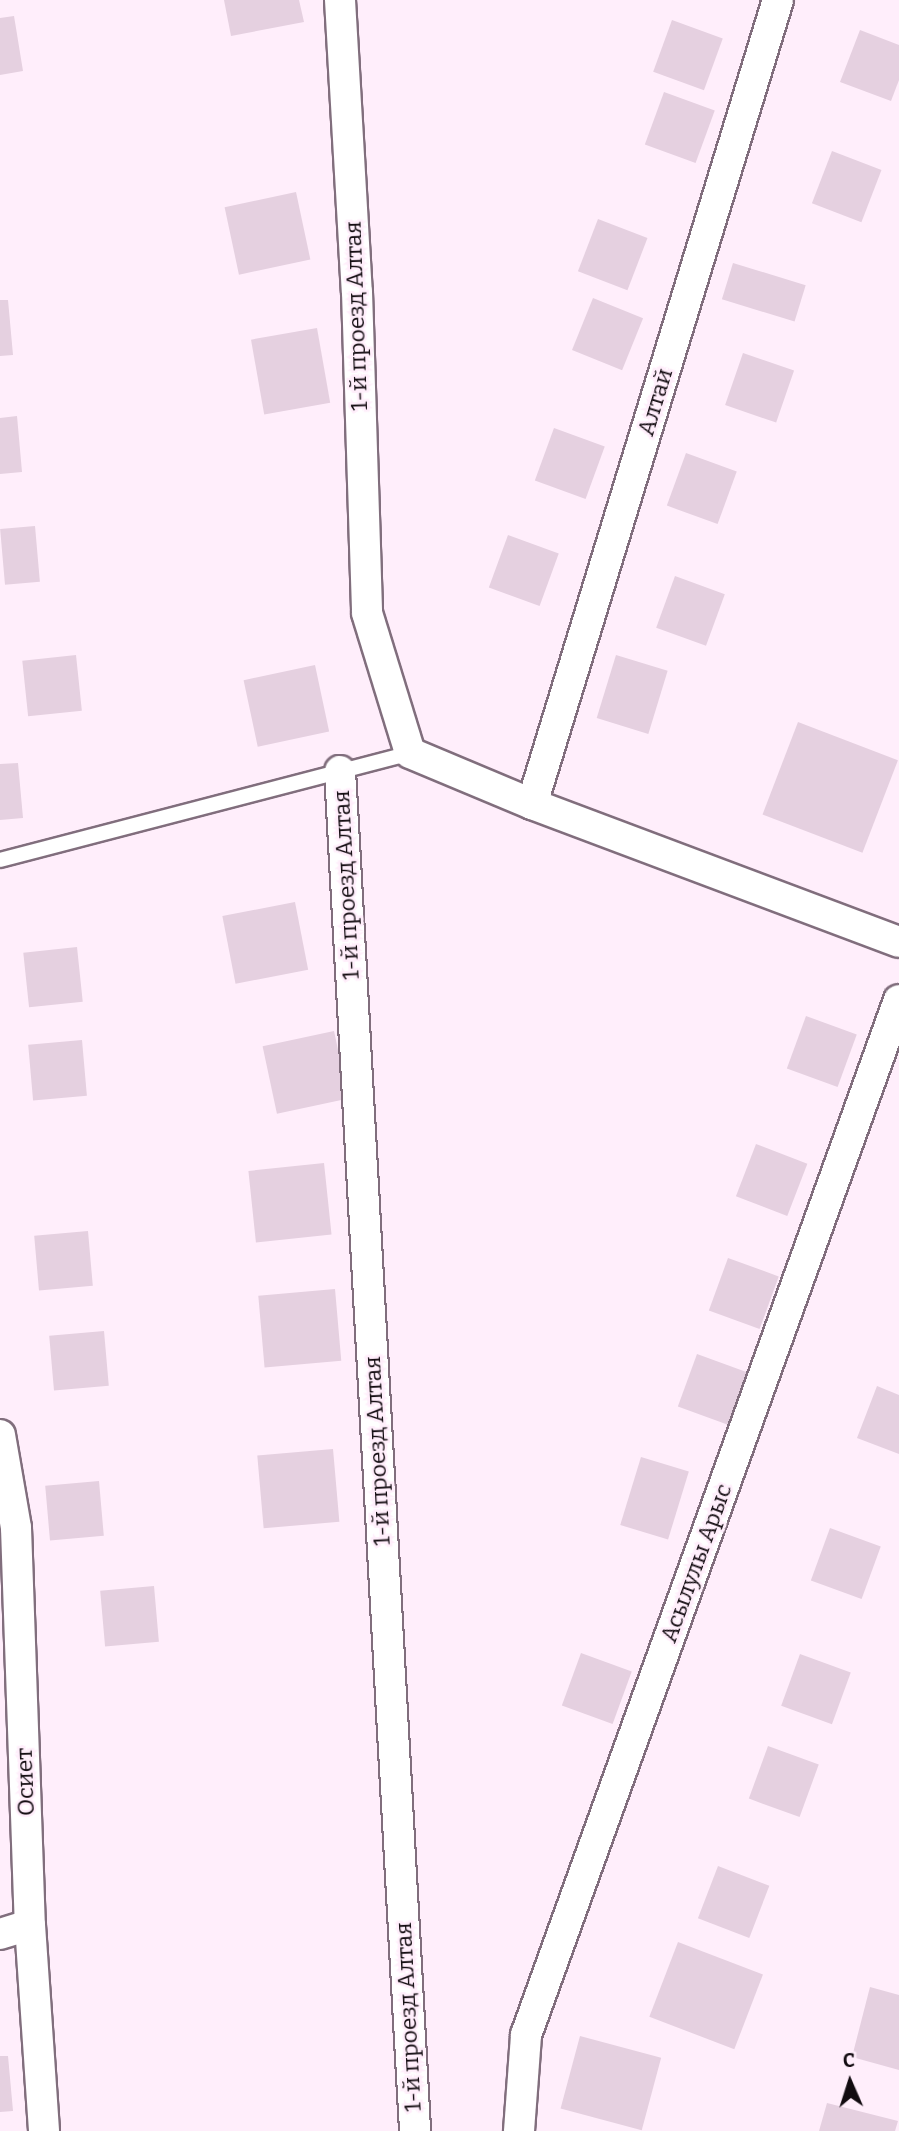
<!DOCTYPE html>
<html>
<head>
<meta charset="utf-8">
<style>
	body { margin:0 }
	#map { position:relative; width:899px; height:2131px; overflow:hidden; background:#ffeefb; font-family:Bitter,serif }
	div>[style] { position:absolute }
	.building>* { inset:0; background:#e5d0e0; transform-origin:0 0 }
	.roads { filter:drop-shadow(2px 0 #816e7d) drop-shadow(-2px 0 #816e7d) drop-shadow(0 2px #816e7d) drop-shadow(0 -2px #816e7d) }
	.service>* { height:14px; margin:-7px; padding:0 7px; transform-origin:7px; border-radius:7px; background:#fff }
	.minor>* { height:30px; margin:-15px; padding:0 15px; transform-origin:15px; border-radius:15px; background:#fff }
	span { translate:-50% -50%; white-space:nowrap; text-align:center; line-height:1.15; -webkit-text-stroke:5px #ffeefb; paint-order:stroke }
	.street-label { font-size:23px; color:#120b10 }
	.north { position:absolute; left:815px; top:2047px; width:70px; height:70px; -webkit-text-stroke:5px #ffeefb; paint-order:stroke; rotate:357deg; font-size:19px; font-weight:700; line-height:28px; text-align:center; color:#120b10 }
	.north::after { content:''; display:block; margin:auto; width:24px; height:32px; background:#120b10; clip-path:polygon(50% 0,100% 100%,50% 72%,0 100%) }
</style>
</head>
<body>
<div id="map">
	<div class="building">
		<i style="clip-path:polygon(224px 0,299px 0,304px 22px,231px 36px)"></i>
		<i style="clip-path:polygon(14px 16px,23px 71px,0 75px,0 18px)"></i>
		<i style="left:672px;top:20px;width:54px;height:55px;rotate:20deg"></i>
		<i style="clip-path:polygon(860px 30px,899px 45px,899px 80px,891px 101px,840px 82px)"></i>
		<i style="left:664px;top:92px;width:54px;height:56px;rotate:20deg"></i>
		<i style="left:832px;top:151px;width:53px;height:56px;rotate:21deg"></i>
		<i style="left:296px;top:192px;width:69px;height:73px;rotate:78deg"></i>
		<i style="left:598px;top:219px;width:53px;height:56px;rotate:21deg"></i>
		<i style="left:733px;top:263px;width:76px;height:38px;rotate:17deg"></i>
		<i style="left:593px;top:298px;width:54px;height:56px;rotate:22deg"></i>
		<i style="clip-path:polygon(0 300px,8px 300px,13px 355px,0 356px)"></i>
		<i style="left:317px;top:328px;width:76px;height:67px;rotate:80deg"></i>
		<i style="left:743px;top:353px;width:54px;height:55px;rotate:19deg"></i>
		<i style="clip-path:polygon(17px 416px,22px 472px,0 474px,0 418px)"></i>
		<i style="left:554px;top:428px;width:54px;height:56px;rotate:20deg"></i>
		<i style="left:686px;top:453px;width:54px;height:56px;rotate:20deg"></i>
		<i style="left:35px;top:526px;width:56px;height:35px;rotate:85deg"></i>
		<i style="left:508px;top:535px;width:54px;height:56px;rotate:20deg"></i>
		<i style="left:675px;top:576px;width:53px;height:55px;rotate:20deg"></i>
		<i style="left:76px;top:655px;width:56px;height:54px;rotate:84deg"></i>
		<i style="left:616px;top:655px;width:54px;height:66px;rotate:17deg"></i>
		<i style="left:315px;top:665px;width:68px;height:73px;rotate:78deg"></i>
		<i style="left:798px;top:722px;width:107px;height:99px;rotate:21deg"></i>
		<i style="clip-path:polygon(18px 763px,23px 818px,0 820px,0 764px)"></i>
		<i style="left:295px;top:902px;width:69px;height:74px;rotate:79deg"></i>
		<i style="left:77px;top:947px;width:55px;height:54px;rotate:84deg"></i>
		<i style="left:806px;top:1016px;width:54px;height:56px;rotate:20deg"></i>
		<i style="left:334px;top:1031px;width:69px;height:73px;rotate:78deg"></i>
		<i style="left:82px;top:1040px;width:56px;height:54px;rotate:85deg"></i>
		<i style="left:756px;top:1144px;width:55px;height:56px;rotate:21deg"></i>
		<i style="left:324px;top:1163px;width:72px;height:76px;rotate:84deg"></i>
		<i style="left:88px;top:1231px;width:55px;height:54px;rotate:85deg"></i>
		<i style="left:728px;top:1258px;width:54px;height:56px;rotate:20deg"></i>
		<i style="left:335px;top:1289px;width:72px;height:77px;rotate:85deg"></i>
		<i style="left:104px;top:1331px;width:55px;height:55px;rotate:85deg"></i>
		<i style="left:697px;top:1354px;width:54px;height:56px;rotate:20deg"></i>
		<i style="clip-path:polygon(877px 1386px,899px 1395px,899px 1454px,857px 1438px)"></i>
		<i style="left:333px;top:1449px;width:73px;height:76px;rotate:85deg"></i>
		<i style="left:641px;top:1457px;width:50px;height:71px;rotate:17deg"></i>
		<i style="left:99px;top:1481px;width:55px;height:54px;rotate:85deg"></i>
		<i style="left:830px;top:1528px;width:54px;height:56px;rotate:20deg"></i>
		<i style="left:154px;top:1586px;width:56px;height:54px;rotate:85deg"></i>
		<i style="left:581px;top:1653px;width:54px;height:56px;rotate:20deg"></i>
		<i style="left:800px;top:1654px;width:54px;height:55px;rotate:20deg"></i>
		<i style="left:768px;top:1746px;width:54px;height:56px;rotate:20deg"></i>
		<i style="left:718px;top:1866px;width:55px;height:56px;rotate:21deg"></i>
		<i style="left:678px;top:1942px;width:91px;height:80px;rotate:21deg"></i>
		<i style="clip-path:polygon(870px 1987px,899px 1995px,899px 2070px,852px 2057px)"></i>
		<i style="left:580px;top:2036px;width:84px;height:75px;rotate:15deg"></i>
		<i style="clip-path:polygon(0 2056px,8px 2056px,13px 2111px,0 2112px)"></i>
		<i style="clip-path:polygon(827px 2103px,898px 2121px,895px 2131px,819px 2131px)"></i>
	</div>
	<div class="roads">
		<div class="service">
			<i style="left:0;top:860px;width:424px;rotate:-14.6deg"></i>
		</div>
		<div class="minor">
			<i style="left:340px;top:0;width:292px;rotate:86.7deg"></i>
			<i style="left:357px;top:292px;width:321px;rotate:88.2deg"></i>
			<i style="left:367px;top:613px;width:146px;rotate:72.9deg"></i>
			<i style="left:410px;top:753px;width:132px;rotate:22.7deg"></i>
			<i style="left:532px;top:804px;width:392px;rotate:20.6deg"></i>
			<i style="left:340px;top:771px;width:1362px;rotate:86.84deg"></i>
			<i style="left:532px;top:804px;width:841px;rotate:-72.99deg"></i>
			<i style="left:0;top:1435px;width:94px;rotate:80.2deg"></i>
			<i style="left:16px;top:1528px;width:397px;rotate:88deg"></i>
			<i style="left:30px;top:1925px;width:206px;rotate:86.1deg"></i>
			<i style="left:0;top:1934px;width:31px;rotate:-17deg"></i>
			<i style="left:519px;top:2131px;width:96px;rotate:-85.8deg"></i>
			<i style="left:526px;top:2035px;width:1100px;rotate:-70.18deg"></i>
		</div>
	</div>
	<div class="street-label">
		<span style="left:356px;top:316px;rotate:-92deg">1-й проезд Алтая</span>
		<span style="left:655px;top:402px;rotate:-73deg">Алтай</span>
		<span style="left:346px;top:885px;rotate:-93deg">1-й проезд Алтая</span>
		<span style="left:377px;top:1451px;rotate:-93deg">1-й проезд Алтая</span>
		<span style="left:696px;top:1563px;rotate:-70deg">Асылулы Арыс</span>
		<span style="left:25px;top:1782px;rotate:-92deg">Осиет</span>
		<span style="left:408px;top:2017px;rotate:-93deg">1-й проезд Алтая</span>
	</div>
	<div class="north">С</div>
</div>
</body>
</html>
